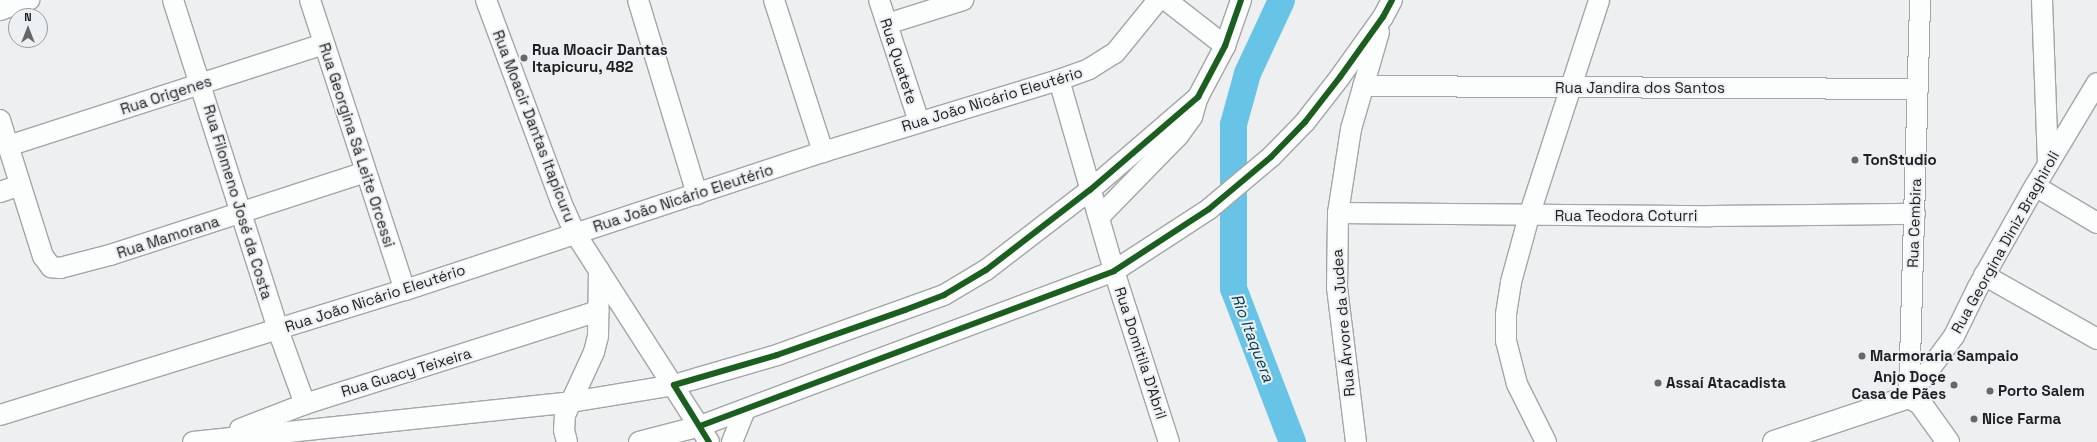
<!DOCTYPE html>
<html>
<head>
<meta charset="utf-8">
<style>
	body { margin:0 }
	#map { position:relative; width:2097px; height:442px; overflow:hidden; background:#edeff1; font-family:"Space Grotesk",sans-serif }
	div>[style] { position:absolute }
	.river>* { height:27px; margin:-13.5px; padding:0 13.5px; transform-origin:13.5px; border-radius:13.5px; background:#67c4e7 }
	.roads { filter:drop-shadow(1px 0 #a4a5a6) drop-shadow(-1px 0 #a4a5a6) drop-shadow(0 1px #a4a5a6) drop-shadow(0 -1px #a4a5a6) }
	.minor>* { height:20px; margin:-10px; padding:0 10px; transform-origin:10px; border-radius:10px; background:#fcfdfd }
	.major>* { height:22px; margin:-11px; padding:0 11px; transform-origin:11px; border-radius:11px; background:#fcfdfd }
	.cycleway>* { height:6px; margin:-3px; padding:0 3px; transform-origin:3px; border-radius:3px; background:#1b5e20 }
	.dots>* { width:11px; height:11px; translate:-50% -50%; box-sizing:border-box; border:2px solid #ecf0f2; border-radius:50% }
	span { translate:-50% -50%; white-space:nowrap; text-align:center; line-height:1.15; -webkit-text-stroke:4px #ecf0f2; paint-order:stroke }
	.poi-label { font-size:15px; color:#1d1e1f; font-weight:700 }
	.left { translate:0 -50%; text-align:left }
	.right { translate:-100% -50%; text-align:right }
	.street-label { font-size:15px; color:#1d1e1f }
	.water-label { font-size:16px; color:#094054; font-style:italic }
	.north { position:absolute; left:8px; top:8px; width:40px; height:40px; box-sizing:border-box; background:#ecf0f2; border:1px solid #999c9e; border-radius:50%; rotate:0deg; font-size:11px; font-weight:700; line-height:16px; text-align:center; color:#1d1e1f }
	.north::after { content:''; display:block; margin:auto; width:14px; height:18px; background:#666768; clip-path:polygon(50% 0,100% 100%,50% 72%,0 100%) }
</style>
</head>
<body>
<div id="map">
	<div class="river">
		<i style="left:1281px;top:0;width:81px;rotate:115deg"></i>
		<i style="left:1247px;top:73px;width:53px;rotate:105.4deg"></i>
		<i style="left:1233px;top:124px;width:164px;rotate:90deg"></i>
		<i style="left:1233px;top:288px;width:165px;rotate:69deg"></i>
	</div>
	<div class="roads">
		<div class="minor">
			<i style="left:173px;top:0;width:346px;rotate:72.3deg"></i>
			<i style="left:278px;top:330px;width:79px;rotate:70deg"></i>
			<i style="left:310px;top:0;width:305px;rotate:71.9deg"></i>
			<i style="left:486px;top:0;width:215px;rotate:69.6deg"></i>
			<i style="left:561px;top:202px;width:34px;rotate:66deg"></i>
			<i style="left:575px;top:233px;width:248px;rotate:57.3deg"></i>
			<i style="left:638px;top:0;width:203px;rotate:73.1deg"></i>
			<i style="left:774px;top:0;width:160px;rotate:72.1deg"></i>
			<i style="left:879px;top:0;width:128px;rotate:71.8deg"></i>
			<i style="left:1166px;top:0;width:75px;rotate:37.9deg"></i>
			<i style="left:2042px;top:0;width:163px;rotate:87.9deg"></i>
			<i style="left:0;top:10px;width:31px;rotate:-19deg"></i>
			<i style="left:887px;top:24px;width:80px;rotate:-17.5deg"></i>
			<i style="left:1059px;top:80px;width:199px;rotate:73.9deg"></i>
			<i style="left:1114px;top:271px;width:180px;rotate:72.2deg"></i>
			<i style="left:1363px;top:86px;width:555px;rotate:0.31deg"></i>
			<i style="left:0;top:120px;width:143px;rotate:72.5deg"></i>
			<i style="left:43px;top:256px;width:14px;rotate:54deg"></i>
			<i style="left:51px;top:267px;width:9px;rotate:6deg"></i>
			<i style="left:60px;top:268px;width:52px;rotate:-14.6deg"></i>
			<i style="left:110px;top:255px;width:268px;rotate:-18deg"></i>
			<i style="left:8px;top:146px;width:332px;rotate:-17.9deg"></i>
			<i style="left:2035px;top:186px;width:72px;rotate:30.8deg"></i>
			<i style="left:0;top:192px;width:21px;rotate:-19deg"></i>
			<i style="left:1338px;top:213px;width:372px;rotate:0.5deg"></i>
			<i style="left:1710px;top:216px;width:205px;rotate:-0.6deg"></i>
			<i style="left:1099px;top:217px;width:113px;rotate:-45.7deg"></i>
			<i style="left:1178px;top:136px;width:24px;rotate:-54deg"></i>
			<i style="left:1192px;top:117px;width:19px;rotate:-74deg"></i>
			<i style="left:1984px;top:275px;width:130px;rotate:29.5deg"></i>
			<i style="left:1909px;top:397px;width:397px;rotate:-88.4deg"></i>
			<i style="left:1909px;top:397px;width:76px;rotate:-53.6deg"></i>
			<i style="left:1954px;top:336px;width:55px;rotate:-63.9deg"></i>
			<i style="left:1978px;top:287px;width:116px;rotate:-60.6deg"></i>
			<i style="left:2035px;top:186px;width:120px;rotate:-59deg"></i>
			<i style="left:0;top:415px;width:424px;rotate:-17.2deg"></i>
			<i style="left:405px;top:290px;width:440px;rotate:-18.3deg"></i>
			<i style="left:823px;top:152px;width:247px;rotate:-17deg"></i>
			<i style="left:1059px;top:80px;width:32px;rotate:-20deg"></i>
			<i style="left:1089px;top:69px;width:31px;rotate:-32deg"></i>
			<i style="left:1115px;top:53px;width:68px;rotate:-50.9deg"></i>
			<i style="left:240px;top:429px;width:70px;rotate:-21deg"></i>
			<i style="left:305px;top:404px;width:308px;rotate:-17.6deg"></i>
			<i style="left:193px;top:442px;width:380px;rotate:-6deg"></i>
			<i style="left:571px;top:402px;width:104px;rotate:-9.4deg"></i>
			<i style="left:674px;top:385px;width:107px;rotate:-16.2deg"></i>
			<i style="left:777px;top:355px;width:177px;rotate:-19.8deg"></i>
			<i style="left:944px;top:295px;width:49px;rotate:-30.8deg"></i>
			<i style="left:986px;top:270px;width:131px;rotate:-37.6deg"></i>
			<i style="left:1090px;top:190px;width:143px;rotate:-40.7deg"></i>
			<i style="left:1198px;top:97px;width:58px;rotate:-62.1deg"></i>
			<i style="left:1225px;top:46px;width:49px;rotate:-70.8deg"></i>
			<i style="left:567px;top:442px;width:12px;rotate:-104deg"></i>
			<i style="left:564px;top:430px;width:15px;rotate:-86deg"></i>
			<i style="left:565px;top:415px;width:69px;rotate:-65.3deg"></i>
			<i style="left:594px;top:352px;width:16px;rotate:-76deg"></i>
			<i style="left:598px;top:336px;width:66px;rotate:-89.1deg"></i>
			<i style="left:639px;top:442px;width:63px;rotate:-14.7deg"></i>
			<i style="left:700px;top:426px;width:442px;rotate:-20.5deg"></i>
			<i style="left:1114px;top:271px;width:113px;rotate:-33.1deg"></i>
			<i style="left:1209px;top:209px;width:81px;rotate:-40deg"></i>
			<i style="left:1271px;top:157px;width:49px;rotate:-45.8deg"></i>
			<i style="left:1305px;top:122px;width:57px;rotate:-52.1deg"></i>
			<i style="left:1340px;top:77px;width:74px;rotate:-54.4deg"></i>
			<i style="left:1383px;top:17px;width:19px;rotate:-62deg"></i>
			<i style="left:732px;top:442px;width:35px;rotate:-68deg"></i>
			<i style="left:1356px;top:442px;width:155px;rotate:-97deg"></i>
			<i style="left:1337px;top:288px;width:75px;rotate:-89.2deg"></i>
			<i style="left:1338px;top:213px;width:85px;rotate:-81.2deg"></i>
			<i style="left:1351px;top:129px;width:101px;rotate:-73.9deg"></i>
			<i style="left:1546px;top:442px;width:65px;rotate:-116.6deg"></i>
			<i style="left:1517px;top:384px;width:44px;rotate:-104.3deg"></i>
			<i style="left:1506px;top:341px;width:27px;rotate:-90deg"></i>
			<i style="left:1506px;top:314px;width:32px;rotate:-81deg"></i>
			<i style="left:1511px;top:282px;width:68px;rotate:-74.7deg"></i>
			<i style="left:1529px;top:216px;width:227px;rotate:-72deg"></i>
		</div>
		<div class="major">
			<i style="left:1774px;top:442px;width:142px;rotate:-18.4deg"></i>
			<i style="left:1909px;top:397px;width:13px;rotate:29deg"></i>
			<i style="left:1920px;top:403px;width:48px;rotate:54.3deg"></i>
		</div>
	</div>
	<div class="cycleway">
		<i style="left:700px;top:426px;width:442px;rotate:-20.5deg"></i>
		<i style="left:1114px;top:271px;width:113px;rotate:-33.1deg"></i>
		<i style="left:1209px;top:209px;width:81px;rotate:-40deg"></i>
		<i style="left:1271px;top:157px;width:49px;rotate:-45.8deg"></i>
		<i style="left:1305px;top:122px;width:57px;rotate:-52.1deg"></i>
		<i style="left:1340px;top:77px;width:74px;rotate:-54.4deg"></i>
		<i style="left:1383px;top:17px;width:19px;rotate:-62deg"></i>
		<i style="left:709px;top:442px;width:67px;rotate:-121.6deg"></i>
		<i style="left:674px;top:385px;width:107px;rotate:-16.2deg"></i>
		<i style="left:777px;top:355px;width:136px;rotate:-19.4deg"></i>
		<i style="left:905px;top:310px;width:42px;rotate:-21deg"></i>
		<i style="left:944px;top:295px;width:49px;rotate:-30.8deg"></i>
		<i style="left:986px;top:270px;width:131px;rotate:-37.6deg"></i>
		<i style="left:1090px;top:190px;width:143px;rotate:-40.7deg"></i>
		<i style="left:1198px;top:97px;width:58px;rotate:-62.1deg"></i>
		<i style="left:1225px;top:46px;width:49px;rotate:-70.8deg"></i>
	</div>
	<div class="dots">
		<i style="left:524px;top:58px;background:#666768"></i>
		<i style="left:1855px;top:160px;background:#666768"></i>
		<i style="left:1862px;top:356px;background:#666768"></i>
		<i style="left:1658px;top:383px;background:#666768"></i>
		<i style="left:1954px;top:385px;background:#666768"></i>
		<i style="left:1990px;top:391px;background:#666768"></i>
		<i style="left:1974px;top:419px;background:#666768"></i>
	</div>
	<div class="poi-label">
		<span class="left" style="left:532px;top:58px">Rua Moacir Dantas<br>Itapicuru, 482</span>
		<span class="left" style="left:1863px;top:160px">TonStudio</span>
		<span class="left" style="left:1870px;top:356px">Marmoraria Sampaio</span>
		<span class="right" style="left:1946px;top:385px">Anjo Doçe<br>Casa de Pães</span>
		<span class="left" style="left:1666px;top:383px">Assaí Atacadista</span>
		<span class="left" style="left:1998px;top:391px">Porto Salem</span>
		<span class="left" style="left:1982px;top:419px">Nice Farma</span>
	</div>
	<div class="street-label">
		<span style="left:899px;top:61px;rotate:72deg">Rua Quatete</span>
		<span style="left:1640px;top:88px">Rua Jandira dos Santos</span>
		<span style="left:166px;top:95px;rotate:-18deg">Rua Origenes</span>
		<span style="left:992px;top:99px;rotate:-17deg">Rua João Nicário Eleutério</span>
		<span style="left:534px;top:126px;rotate:69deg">Rua Moacir Dantas Itapicuru</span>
		<span style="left:357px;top:145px;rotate:72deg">Rua Georgina Sá Leite Orcessi</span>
		<span style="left:683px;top:198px;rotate:-18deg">Rua João Nicário Eleutério</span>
		<span style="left:238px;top:202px;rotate:73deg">Rua Filomeno José da Costa</span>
		<span style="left:1626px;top:216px">Rua Teodora Coturri</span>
		<span style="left:1914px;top:223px;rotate:-88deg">Rua Cembira</span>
		<span style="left:168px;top:237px;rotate:-18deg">Rua Mamorana</span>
		<span style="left:2005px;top:242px;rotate:-61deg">Rua Georgina Diniz Braghiroli</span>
		<span style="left:375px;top:298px;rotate:-18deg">Rua João Nicário Eleutério</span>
		<span style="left:1343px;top:323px;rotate:-95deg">Rua Árvore da Judea</span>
		<span style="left:1141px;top:353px;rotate:72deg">Rua Domitila D'Abril</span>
		<span style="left:406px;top:372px;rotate:-17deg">Rua Guacy Teixeira</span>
	</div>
	<div class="water-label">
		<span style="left:1252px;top:338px;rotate:69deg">Rio Itaquera</span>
	</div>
	<div class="north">N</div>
</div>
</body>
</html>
